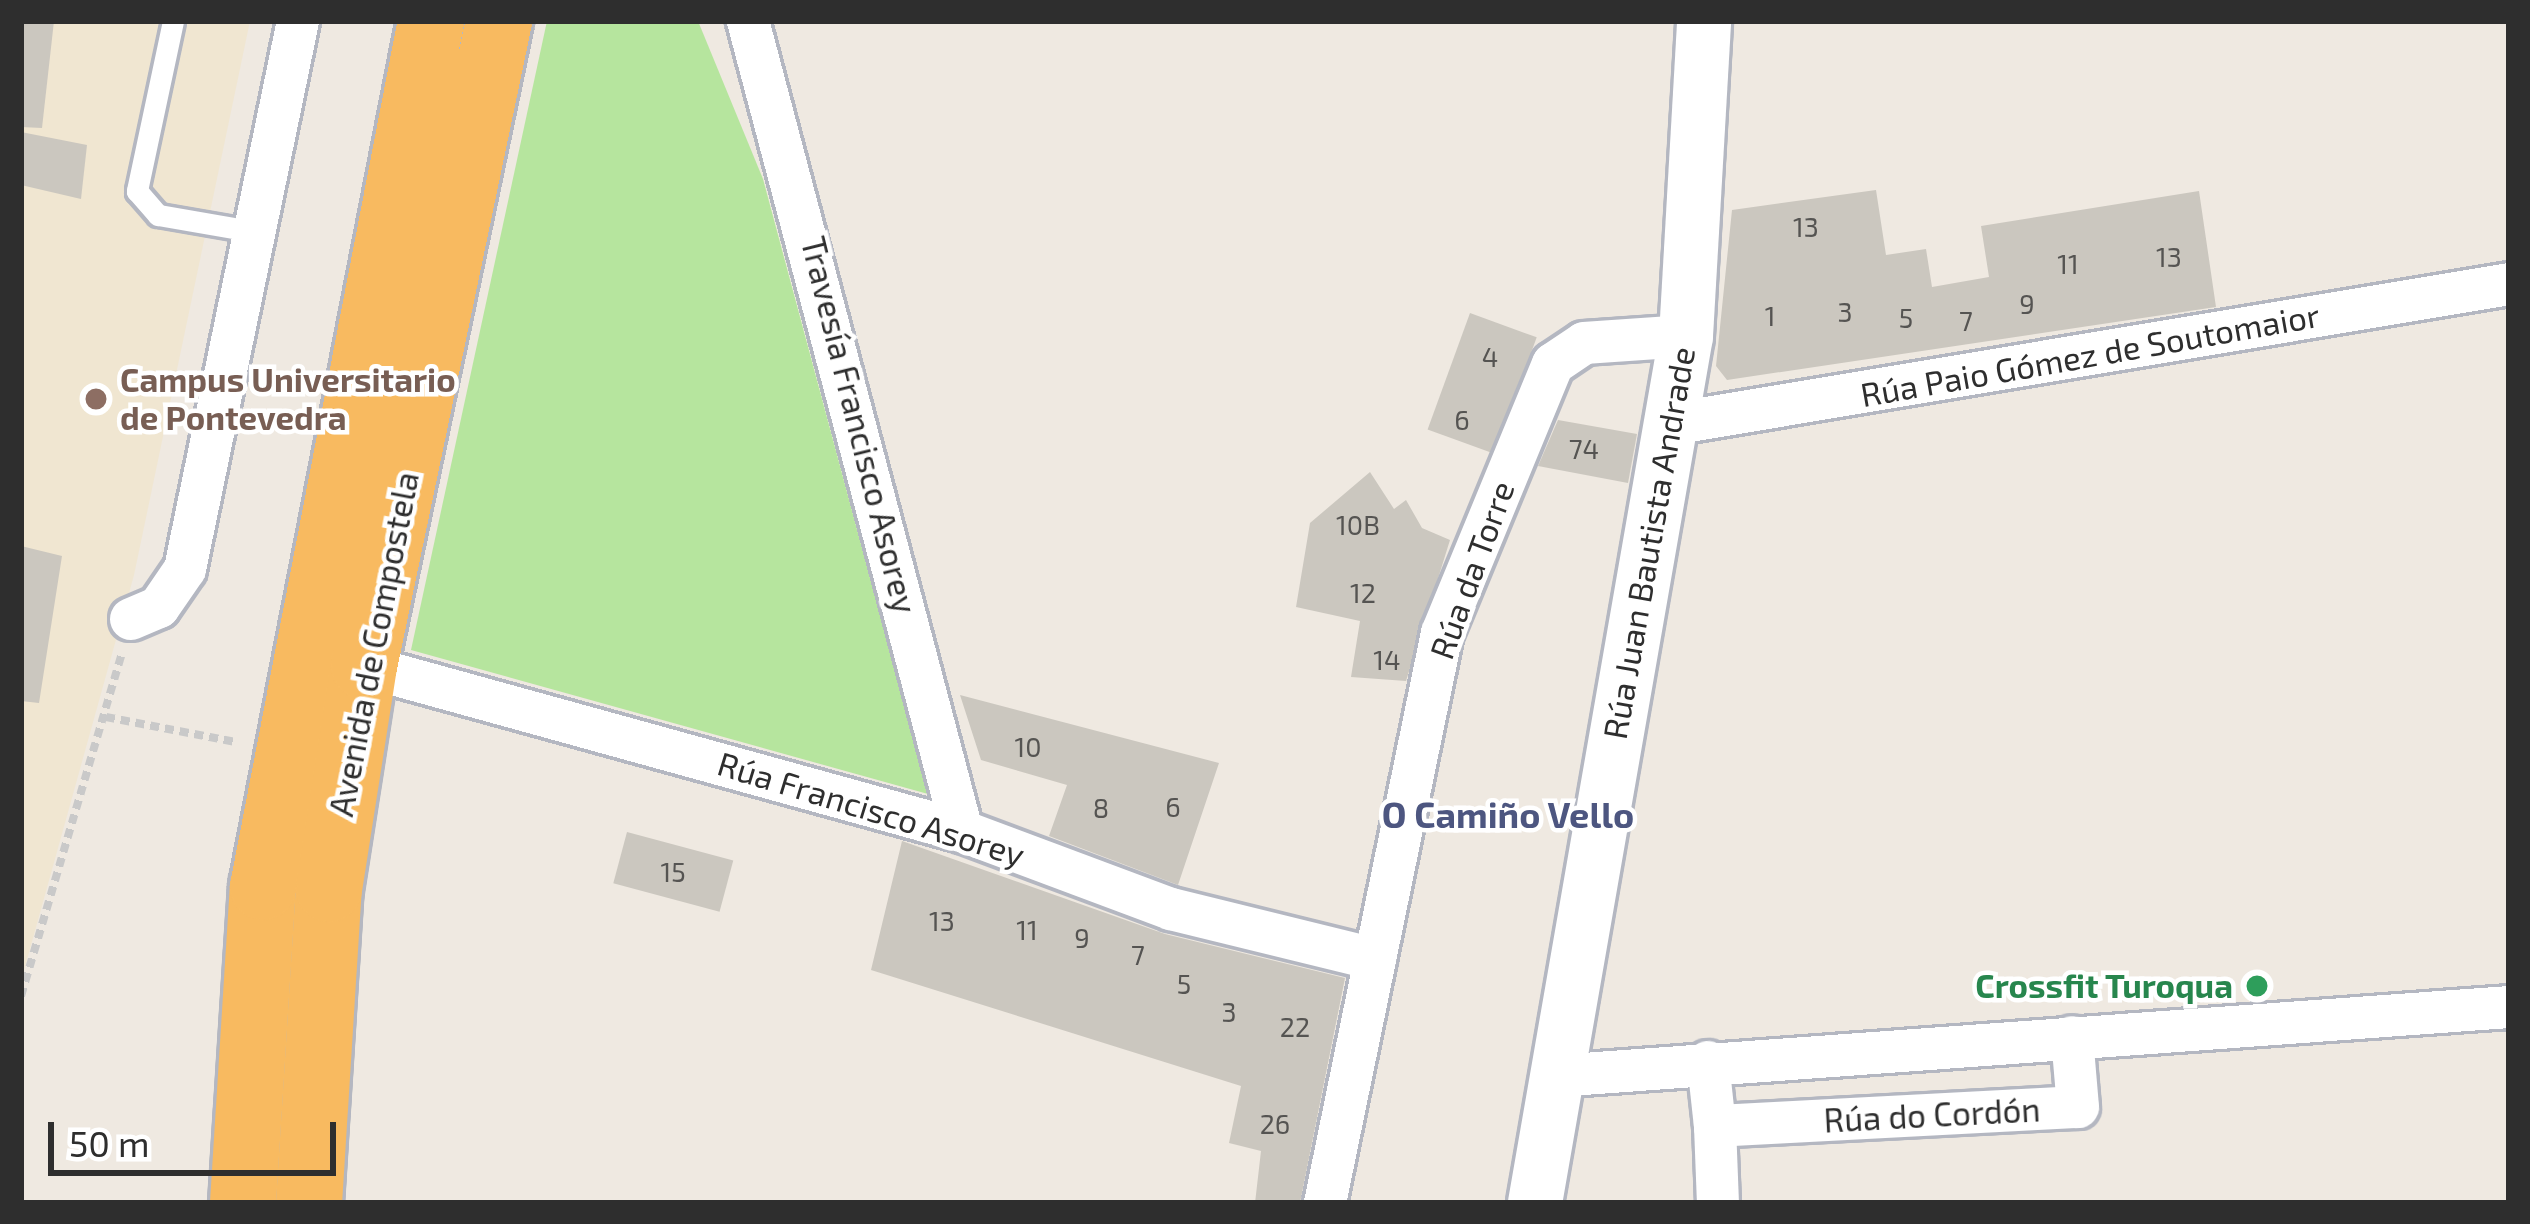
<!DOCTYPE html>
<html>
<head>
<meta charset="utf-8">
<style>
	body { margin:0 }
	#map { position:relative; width:2530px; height:1224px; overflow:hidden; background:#efe9e1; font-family:"Exo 2",sans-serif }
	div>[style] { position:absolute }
	.education>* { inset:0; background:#f0e6d1 }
	.green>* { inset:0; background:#b6e59e }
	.building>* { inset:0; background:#cbc7bf; transform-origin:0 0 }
	.path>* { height:8px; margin-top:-4px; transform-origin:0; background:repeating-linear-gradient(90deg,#c9c9c9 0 9px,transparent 0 15px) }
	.roads { filter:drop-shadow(3px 0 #b4b7c1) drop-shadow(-3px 0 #b4b7c1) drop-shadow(0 3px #b4b7c1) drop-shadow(0 -3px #b4b7c1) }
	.service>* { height:21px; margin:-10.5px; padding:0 10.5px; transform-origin:10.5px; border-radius:10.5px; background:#fff }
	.minor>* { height:42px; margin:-21px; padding:0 21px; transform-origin:21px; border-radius:21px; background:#fff }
	.tertiary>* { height:54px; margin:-27px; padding:0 27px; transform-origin:27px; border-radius:27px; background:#fff }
	.trunk>* { height:66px; margin:-33px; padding:0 33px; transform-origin:33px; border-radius:33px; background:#f8ba60 }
	.dots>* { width:33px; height:33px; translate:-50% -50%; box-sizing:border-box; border:6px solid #fff; border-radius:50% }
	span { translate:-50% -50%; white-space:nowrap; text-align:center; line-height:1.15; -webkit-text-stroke:9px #fff; paint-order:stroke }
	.number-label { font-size:27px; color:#555452 }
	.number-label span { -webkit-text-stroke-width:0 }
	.street-label { font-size:33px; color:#2e2e2e }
	.education-label { font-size:33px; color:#785e54; font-weight:700 }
	.left { translate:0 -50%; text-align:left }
	.leisure-label { font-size:33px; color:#27864d; font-weight:700 }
	.right { translate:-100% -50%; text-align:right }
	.neighbourhood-label { font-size:36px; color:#4d5680; font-weight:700 }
	.frame { position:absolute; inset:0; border:24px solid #2e2e2e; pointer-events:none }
	.scale { position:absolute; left:48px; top:1122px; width:288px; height:54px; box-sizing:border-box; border:6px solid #2e2e2e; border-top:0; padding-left:15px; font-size:36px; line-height:42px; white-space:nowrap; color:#2e2e2e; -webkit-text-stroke:9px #fff; paint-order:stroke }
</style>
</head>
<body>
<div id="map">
	<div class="education">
		<i style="clip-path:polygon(21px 21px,250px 21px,134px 575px,21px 981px)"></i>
	</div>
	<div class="green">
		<i style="clip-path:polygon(547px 21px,698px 21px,763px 179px,928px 794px,411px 650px)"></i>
	</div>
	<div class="building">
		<i style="clip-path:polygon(21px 21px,54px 21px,42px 128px,21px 127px)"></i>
		<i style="clip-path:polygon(21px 132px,87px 145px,81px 199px,21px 185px)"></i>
		<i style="clip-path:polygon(1876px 190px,1886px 255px,1926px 249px,1932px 287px,1989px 277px,1981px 226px,2199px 191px,2216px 307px,1727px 380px,1716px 366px,1732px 210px)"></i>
		<i style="left:1470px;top:313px;width:71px;height:124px;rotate:20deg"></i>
		<i style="clip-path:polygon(1558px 420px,1637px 434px,1628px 483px,1538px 466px)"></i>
		<i style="clip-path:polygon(1370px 472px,1394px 509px,1406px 500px,1422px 528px,1450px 540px,1406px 681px,1351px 677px,1360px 621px,1296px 607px,1310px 523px)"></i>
		<i style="clip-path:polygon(21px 546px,62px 556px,39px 703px,21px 701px)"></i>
		<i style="clip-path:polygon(960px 695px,1219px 763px,1178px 885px,1049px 836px,1067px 785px,981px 760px)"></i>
		<i style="left:627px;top:832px;width:110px;height:53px;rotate:15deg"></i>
		<i style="clip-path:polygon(902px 841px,1165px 934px,1345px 978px,1300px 1203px,1255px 1203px,1261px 1151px,1229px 1143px,1241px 1086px,871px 970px)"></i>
	</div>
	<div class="path">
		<i style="left:106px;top:717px;width:132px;rotate:10.9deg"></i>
		<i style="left:21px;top:996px;width:358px;rotate:-73.6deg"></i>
	</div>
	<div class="roads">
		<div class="service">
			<i style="left:173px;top:21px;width:174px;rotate:102deg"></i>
			<i style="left:137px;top:191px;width:32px;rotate:49deg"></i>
			<i style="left:158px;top:215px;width:99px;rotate:9.8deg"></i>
		</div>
		<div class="minor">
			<i style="left:748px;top:21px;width:838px;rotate:75.2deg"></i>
			<i style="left:1671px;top:424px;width:850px;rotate:-9.48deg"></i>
			<i style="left:131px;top:619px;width:30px;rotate:-23deg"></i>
			<i style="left:159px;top:607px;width:46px;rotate:-55.6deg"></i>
			<i style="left:185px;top:569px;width:560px;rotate:-78.35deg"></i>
			<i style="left:364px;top:666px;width:620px;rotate:15.43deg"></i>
			<i style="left:962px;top:831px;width:223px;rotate:20.5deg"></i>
			<i style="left:1171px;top:909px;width:210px;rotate:13.8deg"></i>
			<i style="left:1708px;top:1062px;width:64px;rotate:83.8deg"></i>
			<i style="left:1715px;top:1126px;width:363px;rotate:-3deg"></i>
			<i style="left:2078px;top:1107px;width:70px;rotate:-94.9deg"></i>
			<i style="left:1556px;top:1076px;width:955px;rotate:-4.14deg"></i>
			<i style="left:1715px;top:1126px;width:77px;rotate:87.8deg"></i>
			<i style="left:1325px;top:1203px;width:582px;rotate:-78.4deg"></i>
			<i style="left:1442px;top:633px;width:291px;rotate:-67.6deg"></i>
			<i style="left:1553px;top:364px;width:37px;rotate:-34deg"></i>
			<i style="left:1584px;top:343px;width:102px;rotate:-3.9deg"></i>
		</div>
		<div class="tertiary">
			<i style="left:1535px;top:1203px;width:880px;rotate:-80.12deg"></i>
			<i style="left:1686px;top:336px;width:316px;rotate:-86.7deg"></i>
		</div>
		<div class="trunk">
			<i style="left:243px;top:1203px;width:317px;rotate:-86.4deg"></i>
			<i style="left:263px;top:887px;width:882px;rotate:-79.02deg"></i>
			<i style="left:309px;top:1203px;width:315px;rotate:-86.4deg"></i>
			<i style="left:329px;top:889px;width:226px;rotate:-81.1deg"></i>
			<i style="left:364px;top:666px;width:659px;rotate:-78.18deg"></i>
		</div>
	</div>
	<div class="dots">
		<i style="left:96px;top:399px;background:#8d6e63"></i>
		<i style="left:2257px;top:986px;background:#2e9e5b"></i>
	</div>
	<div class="number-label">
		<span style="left:1806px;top:227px">13</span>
		<span style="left:2169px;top:257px">13</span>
		<span style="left:2068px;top:264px">11</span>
		<span style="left:2027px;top:304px">9</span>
		<span style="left:1845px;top:312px">3</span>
		<span style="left:1770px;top:316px">1</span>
		<span style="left:1906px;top:318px">5</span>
		<span style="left:1966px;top:321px">7</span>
		<span style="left:1490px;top:357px">4</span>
		<span style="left:1462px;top:420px">6</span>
		<span style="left:1584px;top:449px">74</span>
		<span style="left:1358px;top:525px">10B</span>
		<span style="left:1363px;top:593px">12</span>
		<span style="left:1387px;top:660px">14</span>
		<span style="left:1028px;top:747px">10</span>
		<span style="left:1173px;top:807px">6</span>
		<span style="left:1101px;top:808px">8</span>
		<span style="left:673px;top:872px">15</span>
		<span style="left:942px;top:921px">13</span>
		<span style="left:1027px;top:930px">11</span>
		<span style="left:1082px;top:938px">9</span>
		<span style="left:1138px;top:955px">7</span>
		<span style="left:1184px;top:984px">5</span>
		<span style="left:1229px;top:1012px">3</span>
		<span style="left:1295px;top:1027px">22</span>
		<span style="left:1275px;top:1124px">26</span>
	</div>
	<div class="street-label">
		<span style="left:2090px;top:355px;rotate:-10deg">Rúa Paio Gómez de Soutomaior</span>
		<span style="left:859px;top:425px;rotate:76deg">Travesía Francisco Asorey</span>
		<span style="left:1649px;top:543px;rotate:-80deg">Rúa Juan Bautista Andrade</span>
		<span style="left:1472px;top:570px;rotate:-70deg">Rúa da Torre</span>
		<span style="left:374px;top:644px;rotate:-79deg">Avenida de Compostela</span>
		<span style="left:871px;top:809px;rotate:17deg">Rúa Francisco Asorey</span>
		<span style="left:1932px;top:1115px;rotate:-3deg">Rúa do Cordón</span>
	</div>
	<div class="education-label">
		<span class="left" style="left:120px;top:399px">Campus Universitario<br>de Pontevedra</span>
	</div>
	<div class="leisure-label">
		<span class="right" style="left:2233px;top:986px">Crossfit Turoqua</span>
	</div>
	<div class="neighbourhood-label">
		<span style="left:1508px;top:814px">O Camiño Vello</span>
	</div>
	<div class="frame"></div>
	<div class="scale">50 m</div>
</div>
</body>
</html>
